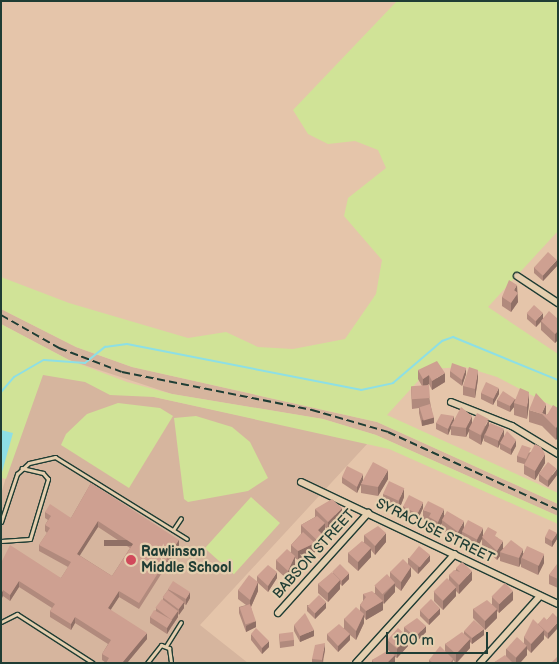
<!DOCTYPE html>
<html>
<head>
<meta charset="utf-8">
<style>
	body { margin:0 }
	#map { position:relative; width:559px; height:664px; overflow:hidden; background:#e5c5aa; font-family:"Balsamiq Sans",sans-serif }
	div>[style] { position:absolute }
	.built>* { inset:0; background:#d6b59e }
	.green>* { inset:0; background:#d0e397; transform-origin:0 0 }
	.water>* { inset:0; background:#8ddfe5 }
	.stream>* { height:2px; margin:-1px; padding:0 1px; transform-origin:1px; border-radius:1px; background:#8ddfe5 }
	.roads { filter:drop-shadow(1px 0 #1f3d34) drop-shadow(-1px 0 #1f3d34) drop-shadow(0 1px #1f3d34) drop-shadow(0 -1px #1f3d34) }
	.service>* { height:3px; margin:-1.5px; padding:0 1.5px; transform-origin:1.5px; border-radius:1.5px; background:#e5cfaf }
	.minor>* { height:6px; margin:-3px; padding:0 3px; transform-origin:3px; border-radius:3px; background:#e5cfaf }
	.rail>* { height:2px; margin-top:-1px; transform-origin:0; background:repeating-linear-gradient(90deg,#1f3d34 0 8px,transparent 0 12px) }
	.wall>* { inset:0; background:#b18a7d }
	.shaded-wall>* { inset:0; background:#907066; transform-origin:0 0 }
	.building>* { inset:0; background:#cea091; transform-origin:0 0 }
	.dots>* { width:14px; height:14px; translate:-50% -50%; box-sizing:border-box; border:2px solid #e5cfaf; border-radius:50% }
	span { translate:-50% -50%; white-space:nowrap; text-align:center; line-height:1.15; -webkit-text-stroke:4.5px #e5cfaf; paint-order:stroke }
	.street-label { font-size:14px; color:#1f3d34 }
	.poi-label { font-size:14px; color:#1f3d34; font-weight:700 }
	.left { translate:0 -50%; text-align:left }
	.frame { position:absolute; inset:0; border:2px solid #1f3d34; pointer-events:none }
	.scale { position:absolute; left:386px; top:632px; width:102px; height:22px; box-sizing:border-box; border:2px solid #1f3d34; border-top:0; padding-left:6px; font-size:15px; line-height:18px; white-space:nowrap; color:#1f3d34; -webkit-text-stroke:4px #e5cfaf; paint-order:stroke }
</style>
</head>
<body>
<div id="map">
	<div class="built">
		<i style="clip-path:polygon(1px 309px,76px 347px,132px 367px,377px 422px,558px 504px,558px 516px,376px 435px,323px 419px,172px 394px,69px 360px,1px 324px)"></i>
		<i style="clip-path:polygon(40px 366px,154px 397px,368px 443px,200px 625px,248px 663px,1px 663px,1px 494px)"></i>
	</div>
	<div class="green">
		<i style="clip-path:polygon(397px 1px,558px 1px,558px 231px,488px 307px,558px 354px,558px 409px,497px 377px,465px 367px,429px 369px,387px 415px,558px 493px,558px 504px,377px 422px,132px 367px,76px 347px,1px 309px,1px 277px,69px 303px,188px 338px,226px 332px,258px 347px,293px 349px,345px 339px,376px 294px,382px 260px,344px 216px,348px 198px,386px 168px,378px 150px,355px 141px,328px 144px,308px 134px,293px 110px)"></i>
		<i style="clip-path:polygon(1px 324px,69px 360px,127px 382px,172px 394px,323px 419px,376px 435px,558px 516px,558px 524px,389px 449px,154px 397px,110px 395px,85px 382px,43px 375px,6px 479px,1px 478px)"></i>
		<i style="clip-path:polygon(118px 403px,160px 408px,173px 416px,129px 488px,61px 445px,66px 434px,87px 414px)"></i>
		<i style="clip-path:polygon(196px 416px,232px 427px,250px 442px,268px 478px,248px 491px,188px 502px,184px 499px,174px 418px)"></i>
		<i style="left:251px;top:497px;width:39px;height:69px;rotate:42deg"></i>
	</div>
	<div class="water">
		<i style="clip-path:polygon(1px 430px,13px 433px,2px 472px,1px 472px)"></i>
	</div>
	<div class="stream">
		<i style="left:1px;top:392px;width:20px;rotate:-49deg"></i>
		<i style="left:14px;top:377px;width:34px;rotate:-30deg"></i>
		<i style="left:44px;top:360px;width:41px;rotate:4.2deg"></i>
		<i style="left:85px;top:363px;width:26px;rotate:-39deg"></i>
		<i style="left:105px;top:347px;width:22px;rotate:-8deg"></i>
		<i style="left:127px;top:344px;width:238px;rotate:11.1deg"></i>
		<i style="left:361px;top:390px;width:33px;rotate:-12deg"></i>
		<i style="left:393px;top:383px;width:65px;rotate:-40.6deg"></i>
		<i style="left:442px;top:341px;width:12px;rotate:-20deg"></i>
		<i style="left:453px;top:337px;width:113px;rotate:22.3deg"></i>
	</div>
	<div class="roads">
		<div class="service">
			<i style="left:1px;top:522px;width:51px;rotate:-71.6deg"></i>
			<i style="left:17px;top:474px;width:16px;rotate:-43deg"></i>
			<i style="left:29px;top:463px;width:27px;rotate:-13deg"></i>
			<i style="left:55px;top:457px;width:155px;rotate:31.8deg"></i>
			<i style="left:173px;top:530px;width:14px;rotate:-56deg"></i>
			<i style="left:1px;top:541px;width:29px;rotate:-4deg"></i>
			<i style="left:30px;top:539px;width:63px;rotate:-73.3deg"></i>
			<i style="left:48px;top:479px;width:8px;rotate:-130deg"></i>
			<i style="left:43px;top:473px;width:22px;rotate:-167deg"></i>
			<i style="left:1px;top:622px;width:18px;rotate:-27deg"></i>
			<i style="left:17px;top:614px;width:90px;rotate:32.8deg"></i>
			<i style="left:166px;top:646px;width:28px;rotate:-58deg"></i>
			<i style="left:147px;top:663px;width:23px;rotate:-52deg"></i>
			<i style="left:161px;top:645px;width:9px;rotate:21deg"></i>
			<i style="left:169px;top:648px;width:15px;rotate:82deg"></i>
		</div>
		<div class="minor">
			<i style="left:517px;top:276px;width:49px;rotate:33.4deg"></i>
			<i style="left:451px;top:402px;width:66px;rotate:21.5deg"></i>
			<i style="left:512px;top:426px;width:54px;rotate:31.3deg"></i>
			<i style="left:301px;top:482px;width:284px;rotate:25.4deg"></i>
			<i style="left:278px;top:613px;width:135px;rotate:-48deg"></i>
			<i style="left:356px;top:663px;width:147px;rotate:-47.8deg"></i>
			<i style="left:480px;top:663px;width:90px;rotate:-48.2deg"></i>
		</div>
	</div>
	<div class="rail">
		<i style="left:1px;top:315px;width:67px;rotate:29.6deg"></i>
		<i style="left:59px;top:348px;width:67px;rotate:20.9deg"></i>
		<i style="left:122px;top:372px;width:194px;rotate:11.3deg"></i>
		<i style="left:312px;top:410px;width:79px;rotate:16.1deg"></i>
		<i style="left:388px;top:432px;width:187px;rotate:24.6deg"></i>
	</div>
	<div class="wall">
		<i style="clip-path:polygon(557px 266px,543px 281px,534px 273px,534px 267px)"></i>
		<i style="clip-path:polygon(517px 292px,518px 302px,511px 312px,502px 306px,502px 297px)"></i>
		<i style="clip-path:polygon(527px 313px,543px 318px,558px 319px,558px 348px,557px 347px,557px 341px,555px 343px,541px 330px,541px 322px,536px 327px,527px 319px)"></i>
		<i style="clip-path:polygon(418px 370px,445px 382px,432px 390px,429px 384px,427px 385px,434px 423px,422px 426px,419px 413px,419px 408px,412px 409px,411px 387px,422px 386px,418px 379px)"></i>
		<i style="clip-path:polygon(450px 371px,466px 374px,462px 386px,450px 377px)"></i>
		<i style="clip-path:polygon(478px 379px,475px 398px,463px 395px,463px 386px)"></i>
		<i style="clip-path:polygon(481px 393px,499px 394px,493px 405px,481px 399px)"></i>
		<i style="clip-path:polygon(515px 399px,529px 404px,527px 419px,514px 415px,514px 407px,510px 412px,497px 406px,497px 400px)"></i>
		<i style="clip-path:polygon(558px 408px,558px 437px,556px 440px,542px 426px,529px 422px,529px 410px,546px 415px)"></i>
		<i style="clip-path:polygon(454px 420px,472px 424px,489px 426px,504px 436px,516px 446px,511px 455px,500px 449px,500px 443px,498px 448px,484px 441px,484px 437px,481px 445px,469px 438px,469px 431px,466px 437px,451px 435px,451px 428px,448px 435px,436px 429px,436px 423px)"></i>
		<i style="clip-path:polygon(531px 452px,545px 463px,535px 480px,524px 474px,524px 464px,517px 462px,517px 456px)"></i>
		<i style="clip-path:polygon(539px 474px,557px 475px,548px 487px,539px 481px)"></i>
		<i style="clip-path:polygon(342px 477px,363px 480px,357px 493px,342px 483px)"></i>
		<i style="clip-path:polygon(388px 479px,378px 496px,361px 493px,361px 484px)"></i>
		<i style="clip-path:polygon(evenodd,91px 483px,179px 546px,139px 609px,119px 597px,110px 610px,147px 639px,127px 663px,106px 663px,102px 660px,102px 654px,108px 644px,75px 623px,71px 630px,50px 617px,50px 611px,52px 608px,19px 587px,10px 601px,3px 596px,1px 563px,61px 578px,68px 567px,39px 551px,39px 545px,47px 533px,45px 531px,45px 525px,48px 520px,45px 518px,45px 512px,71px 518px,91px 483px,98px 527px,130px 548px,112px 576px,79px 555px,98px 527px)"></i>
		<i style="clip-path:polygon(383px 494px,404px 497px,399px 510px,383px 503px)"></i>
		<i style="clip-path:polygon(403px 506px,423px 508px,418px 519px,403px 512px)"></i>
		<i style="clip-path:polygon(315px 509px,342px 517px,328px 531px,325px 527px,325px 532px,323px 534px,325px 546px,320px 552px,315px 547px,315px 552px,298px 560px,295px 558px,295px 565px,288px 580px,276px 569px,276px 560px,291px 552px,291px 545px,301px 534px,301px 525px,315px 517px)"></i>
		<i style="clip-path:polygon(423px 510px,444px 515px,464px 528px,483px 535px,497px 537px,503px 548px,523px 553px,544px 563px,538px 575px,521px 567px,521px 563px,519px 567px,500px 561px,500px 556px,497px 560px,482px 546px,482px 538px,477px 549px,462px 541px,462px 534px,458px 541px,442px 529px,442px 523px,438px 531px,429px 526px,429px 521px,423px 519px)"></i>
		<i style="clip-path:polygon(364px 535px,386px 542px,375px 555px,371px 550px,371px 557px,358px 571px,348px 562px,348px 553px,364px 542px)"></i>
		<i style="clip-path:polygon(545px 537px,557px 539px,552px 547px,545px 543px)"></i>
		<i style="clip-path:polygon(408px 558px,430px 561px,418px 574px,411px 567px,411px 576px,401px 591px,395px 586px,395px 592px,383px 604px,383px 610px,366px 620px,364px 617px,364px 623px,356px 640px,350px 635px,350px 640px,338px 652px,327px 640px,327px 634px,344px 628px,344px 619px,360px 611px,360px 605px,363px 601px,363px 594px,375px 593px,375px 586px,390px 578px,390px 572px,408px 564px)"></i>
		<i style="clip-path:polygon(558px 564px,558px 588px,549px 584px,549px 575px)"></i>
		<i style="clip-path:polygon(456px 568px,472px 580px,459px 594px,456px 591px,456px 596px,443px 610px,434px 601px,434px 592px,449px 580px,449px 575px,456px 570px)"></i>
		<i style="clip-path:polygon(333px 572px,349px 579px,342px 586px,340px 584px,340px 589px,328px 602px,318px 593px,318px 584px,333px 573px)"></i>
		<i style="clip-path:polygon(257px 576px,277px 578px,268px 592px,258px 583px,258px 591px,251px 607px,256px 627px,246px 632px,239px 613px,239px 607px,246px 605px,238px 599px,238px 590px,257px 582px)"></i>
		<i style="clip-path:polygon(168px 589px,190px 598px,186px 605px,184px 604px,184px 608px,178px 615px,178px 617px,172px 626px,172px 625px,167px 634px,150px 623px,150px 617px,156px 610px,156px 608px,163px 600px,163px 597px,168px 590px)"></i>
		<i style="clip-path:polygon(492px 597px,513px 600px,499px 613px,497px 611px,497px 618px,485px 630px,473px 618px,473px 609px,492px 604px)"></i>
		<i style="clip-path:polygon(307px 605px,326px 608px,315px 619px,307px 611px)"></i>
		<i style="clip-path:polygon(420px 610px,440px 614px,429px 625px,420px 616px)"></i>
		<i style="clip-path:polygon(553px 613px,548px 639px,544px 635px,544px 639px,531px 653px,527px 649px,527px 655px,520px 663px,493px 663px,506px 656px,506px 649px,524px 643px,524px 637px,538px 624px,547px 620px)"></i>
		<i style="clip-path:polygon(294px 625px,314px 636px,300px 642px,294px 631px)"></i>
		<i style="clip-path:polygon(404px 627px,426px 632px,415px 643px,408px 637px,408px 646px,397px 658px,395px 657px,395px 662px,394px 663px,372px 663px,372px 660px,390px 652px,387px 649px,387px 640px,404px 633px)"></i>
		<i style="clip-path:polygon(464px 631px,484px 635px,472px 644px,470px 642px,470px 648px,457px 663px,456px 663px,453px 660px,453px 663px,429px 663px,429px 660px,445px 651px,445px 644px,464px 634px)"></i>
		<i style="clip-path:polygon(251px 634px,269px 647px,262px 654px,251px 640px)"></i>
		<i style="clip-path:polygon(279px 634px,294px 640px,294px 646px,280px 648px)"></i>
		<i style="clip-path:polygon(325px 650px,323px 663px,312px 663px,312px 659px)"></i>
	</div>
	<div class="shaded-wall">
		<i style="clip-path:polygon(557px 260px,557px 266px,543px 281px,543px 275px)"></i>
		<i style="clip-path:polygon(517px 285px,518px 302px,511px 312px,511px 303px,514px 290px)"></i>
		<i style="clip-path:polygon(543px 313px,543px 319px,536px 327px,536px 321px)"></i>
		<i style="clip-path:polygon(558px 331px,558px 339px,557px 338px,557px 341px,555px 343px,555px 334px)"></i>
		<i style="clip-path:polygon(466px 368px,466px 374px,462px 386px,462px 380px)"></i>
		<i style="clip-path:polygon(478px 370px,478px 379px,475px 398px,475px 389px)"></i>
		<i style="clip-path:polygon(445px 373px,445px 382px,432px 390px,432px 381px)"></i>
		<i style="clip-path:polygon(429px 375px,429px 384px,423px 388px,423px 379px)"></i>
		<i style="clip-path:polygon(499px 388px,499px 394px,493px 405px,493px 399px)"></i>
		<i style="clip-path:polygon(529px 392px,529px 404px,527px 419px,527px 407px)"></i>
		<i style="clip-path:polygon(515px 399px,514px 403px,514px 407px,510px 412px,510px 406px)"></i>
		<i style="clip-path:polygon(546px 404px,546px 416px,542px 413px)"></i>
		<i style="clip-path:polygon(454px 416px,454px 422px,451px 426px,451px 428px,448px 435px,448px 429px)"></i>
		<i style="clip-path:polygon(472px 416px,472px 425px,466px 437px,466px 428px)"></i>
		<i style="clip-path:polygon(434px 417px,434px 423px,422px 426px,422px 420px)"></i>
		<i style="clip-path:polygon(489px 419px,489px 428px,484px 435px,484px 437px,481px 445px,481px 436px)"></i>
		<i style="clip-path:polygon(558px 425px,558px 437px,556px 440px,556px 428px)"></i>
		<i style="clip-path:polygon(504px 429px,504px 436px,498px 448px,498px 442px)"></i>
		<i style="clip-path:polygon(516px 440px,516px 446px,511px 455px,511px 449px)"></i>
		<i style="clip-path:polygon(545px 454px,545px 463px,535px 480px,535px 471px)"></i>
		<i style="clip-path:polygon(557px 469px,557px 475px,548px 487px,548px 481px)"></i>
		<i style="clip-path:polygon(388px 470px,388px 479px,378px 496px,378px 487px)"></i>
		<i style="clip-path:polygon(363px 474px,363px 480px,357px 493px,357px 487px)"></i>
		<i style="clip-path:polygon(404px 488px,404px 497px,399px 510px,399px 501px)"></i>
		<i style="clip-path:polygon(423px 502px,423px 508px,418px 519px,418px 513px)"></i>
		<i style="clip-path:polygon(342px 508px,342px 517px,328px 531px,328px 522px)"></i>
		<i style="clip-path:polygon(444px 509px,444px 518px,442px 520px,442px 523px,438px 531px,438px 522px)"></i>
		<i style="clip-path:polygon(98px 521px,98px 527px,77px 560px,77px 554px)"></i>
		<i style="clip-path:polygon(464px 521px,464px 530px,462px 532px,462px 534px,458px 541px,458px 532px)"></i>
		<i style="clip-path:polygon(325px 523px,325px 532px,318px 539px,318px 530px)"></i>
		<i style="clip-path:polygon(483px 528px,483px 537px,477px 549px,477px 540px)"></i>
		<i style="clip-path:polygon(386px 533px,386px 542px,375px 555px,375px 546px)"></i>
		<i style="clip-path:polygon(557px 533px,557px 539px,552px 547px,552px 541px)"></i>
		<i style="clip-path:polygon(325px 537px,325px 546px,320px 552px,320px 543px)"></i>
		<i style="left:179px;top:540px;width:6px;height:75px;rotate:90deg"></i>
		<i style="clip-path:polygon(503px 541px,503px 550px,500px 552px,500px 556px,497px 560px,497px 551px)"></i>
		<i style="clip-path:polygon(315px 543px,315px 552px,298px 560px,298px 551px)"></i>
		<i style="clip-path:polygon(371px 548px,371px 557px,358px 571px,358px 562px)"></i>
		<i style="clip-path:polygon(523px 549px,523px 558px,521px 558px,521px 563px,519px 567px,519px 558px)"></i>
		<i style="clip-path:polygon(544px 554px,544px 563px,538px 575px,538px 566px)"></i>
		<i style="clip-path:polygon(430px 555px,430px 561px,418px 574px,418px 568px)"></i>
		<i style="clip-path:polygon(295px 556px,295px 565px,288px 580px,288px 571px)"></i>
		<i style="clip-path:polygon(411px 567px,411px 576px,401px 591px,401px 582px)"></i>
		<i style="clip-path:polygon(472px 571px,472px 580px,459px 594px,459px 585px)"></i>
		<i style="clip-path:polygon(277px 572px,277px 578px,268px 592px,268px 586px)"></i>
		<i style="clip-path:polygon(349px 573px,349px 579px,342px 586px,342px 580px)"></i>
		<i style="clip-path:polygon(340px 580px,340px 589px,328px 602px,328px 593px)"></i>
		<i style="clip-path:polygon(19px 581px,19px 587px,10px 601px,10px 595px)"></i>
		<i style="clip-path:polygon(258px 582px,258px 591px,250px 609px,250px 600px)"></i>
		<i style="clip-path:polygon(395px 583px,395px 592px,384px 604px,384px 595px)"></i>
		<i style="clip-path:polygon(456px 587px,456px 596px,443px 610px,443px 601px)"></i>
		<i style="clip-path:polygon(3px 590px,3px 596px,1px 600px,1px 594px)"></i>
		<i style="clip-path:polygon(119px 591px,119px 597px,108px 614px,108px 608px)"></i>
		<i style="clip-path:polygon(513px 591px,513px 600px,499px 613px,499px 604px)"></i>
		<i style="clip-path:polygon(190px 592px,190px 598px,186px 605px,186px 599px)"></i>
		<i style="clip-path:polygon(383px 601px,383px 610px,366px 620px,366px 611px)"></i>
		<i style="clip-path:polygon(184px 602px,184px 608px,179px 615px,179px 609px)"></i>
		<i style="clip-path:polygon(326px 602px,326px 608px,315px 619px,315px 613px)"></i>
		<i style="clip-path:polygon(440px 608px,440px 614px,429px 625px,429px 619px)"></i>
		<i style="clip-path:polygon(497px 609px,497px 618px,485px 630px,485px 621px)"></i>
		<i style="clip-path:polygon(178px 611px,178px 617px,172px 626px,172px 620px)"></i>
		<i style="clip-path:polygon(364px 614px,364px 623px,356px 640px,356px 631px)"></i>
		<i style="clip-path:polygon(75px 617px,75px 623px,71px 630px,71px 624px)"></i>
		<i style="clip-path:polygon(172px 620px,172px 626px,167px 634px,167px 628px)"></i>
		<i style="clip-path:polygon(256px 621px,256px 627px,246px 632px,246px 626px)"></i>
		<i style="clip-path:polygon(558px 622px,558px 628px,548px 639px,548px 633px)"></i>
		<i style="clip-path:polygon(426px 626px,426px 632px,415px 643px,415px 637px)"></i>
		<i style="clip-path:polygon(484px 629px,484px 635px,472px 644px,472px 638px)"></i>
		<i style="clip-path:polygon(314px 630px,314px 636px,300px 642px,300px 636px)"></i>
		<i style="clip-path:polygon(544px 630px,544px 639px,531px 653px,531px 644px)"></i>
		<i style="clip-path:polygon(147px 633px,147px 639px,127px 663px,122px 663px)"></i>
		<i style="clip-path:polygon(350px 634px,350px 640px,338px 652px,338px 646px)"></i>
		<i style="clip-path:polygon(408px 637px,408px 646px,397px 658px,397px 649px)"></i>
		<i style="clip-path:polygon(470px 639px,470px 648px,456px 663px,456px 654px)"></i>
		<i style="clip-path:polygon(269px 641px,269px 647px,262px 654px,262px 648px)"></i>
		<i style="clip-path:polygon(325px 643px,325px 650px,322px 663px,322px 660px)"></i>
		<i style="clip-path:polygon(527px 646px,527px 655px,520px 663px,516px 663px,516px 658px)"></i>
		<i style="clip-path:polygon(395px 655px,395px 662px,394px 663px,387px 663px)"></i>
	</div>
	<div class="building">
		<i style="left:548px;top:252px;width:12px;height:21px;rotate:42deg"></i>
		<i style="clip-path:polygon(509px 280px,517px 285px,514px 290px,518px 293px,511px 303px,502px 297px)"></i>
		<i style="left:534px;top:305px;width:12px;height:11px;rotate:42deg"></i>
		<i style="clip-path:polygon(549px 311px,558px 319px,558px 331px,555px 334px,541px 321px)"></i>
		<i style="clip-path:polygon(437px 361px,445px 373px,432px 381px,429px 375px,423px 379px,418px 370px)"></i>
		<i style="clip-path:polygon(452px 363px,466px 368px,462px 380px,450px 371px)"></i>
		<i style="clip-path:polygon(469px 367px,478px 370px,475px 389px,463px 386px)"></i>
		<i style="left:486px;top:382px;width:14px;height:12px;rotate:25deg"></i>
		<i style="left:429px;top:385px;width:13px;height:18px;rotate:86deg"></i>
		<i style="clip-path:polygon(520px 388px,529px 392px,527px 407px,514px 403px)"></i>
		<i style="clip-path:polygon(503px 391px,515px 399px,510px 406px,497px 400px)"></i>
		<i style="clip-path:polygon(536px 393px,546px 404px,542px 413px,547px 415px,553px 405px,558px 408px,558px 425px,556px 428px,542px 414px,529px 410px)"></i>
		<i style="left:430px;top:404px;width:14px;height:11px;rotate:73deg"></i>
		<i style="clip-path:polygon(461px 407px,472px 416px,466px 428px,451px 426px)"></i>
		<i style="left:477px;top:413px;width:13px;height:18px;rotate:27deg"></i>
		<i style="clip-path:polygon(441px 414px,454px 416px,448px 429px,436px 423px)"></i>
		<i style="left:490px;top:423px;width:15px;height:13px;rotate:23deg"></i>
		<i style="clip-path:polygon(507px 431px,516px 440px,511px 449px,500px 443px)"></i>
		<i style="clip-path:polygon(535px 444px,541px 447px,545px 454px,535px 471px,524px 465px)"></i>
		<i style="clip-path:polygon(522px 445px,531px 448px,526px 459px,517px 456px)"></i>
		<i style="clip-path:polygon(373px 462px,388px 470px,378px 487px,361px 484px)"></i>
		<i style="left:548px;top:462px;width:11px;height:15px;rotate:38deg"></i>
		<i style="clip-path:polygon(347px 466px,363px 474px,357px 487px,342px 477px)"></i>
		<i style="left:389px;top:481px;width:17px;height:14px;rotate:25deg"></i>
		<i style="clip-path:polygon(evenodd,91px 483px,179px 540px,139px 603px,119px 591px,108px 608px,147px 633px,122px 663px,106px 663px,109px 658px,102px 654px,111px 640px,75px 617px,71px 624px,50px 611px,55px 604px,19px 581px,10px 595px,3px 590px,1px 594px,1px 563px,10px 545px,61px 578px,71px 562px,39px 545px,50px 528px,45px 525px,51px 516px,45px 512px,50px 504px,71px 518px,91px 483px,98px 521px,133px 544px,112px 576px,77px 554px,98px 521px)"></i>
		<i style="left:409px;top:495px;width:16px;height:13px;rotate:27deg"></i>
		<i style="clip-path:polygon(332px 499px,342px 508px,328px 522px,315px 509px)"></i>
		<i style="clip-path:polygon(428px 501px,444px 509px,438px 522px,429px 517px,431px 513px,423px 510px)"></i>
		<i style="clip-path:polygon(447px 511px,464px 521px,458px 532px,442px 520px)"></i>
		<i style="clip-path:polygon(317px 516px,325px 523px,318px 530px,325px 537px,320px 543px,301px 525px)"></i>
		<i style="left:468px;top:520px;width:17px;height:13px;rotate:28deg"></i>
		<i style="clip-path:polygon(378px 526px,386px 533px,375px 546px,364px 535px)"></i>
		<i style="clip-path:polygon(488px 527px,497px 532px,495px 536px,503px 541px,497px 551px,482px 537px)"></i>
		<i style="clip-path:polygon(549px 529px,557px 533px,552px 541px,545px 537px)"></i>
		<i style="clip-path:polygon(303px 532px,315px 543px,298px 551px,291px 545px)"></i>
		<i style="clip-path:polygon(511px 540px,523px 549px,519px 558px,500px 552px)"></i>
		<i style="clip-path:polygon(362px 541px,371px 548px,358px 562px,348px 553px)"></i>
		<i style="left:419px;top:546px;width:14px;height:16px;rotate:39deg"></i>
		<i style="left:527px;top:546px;width:19px;height:13px;rotate:25deg"></i>
		<i style="clip-path:polygon(287px 549px,295px 556px,288px 571px,276px 560px)"></i>
		<i style="clip-path:polygon(403px 559px,411px 567px,401px 582px,390px 572px)"></i>
		<i style="clip-path:polygon(462px 562px,472px 571px,459px 585px,449px 575px,454px 570px,460px 572px,456px 568px)"></i>
		<i style="left:340px;top:564px;width:13px;height:11px;rotate:45deg"></i>
		<i style="clip-path:polygon(557px 564px,558px 564px,558px 579px,549px 575px)"></i>
		<i style="clip-path:polygon(268px 565px,277px 572px,268px 586px,257px 576px)"></i>
		<i style="clip-path:polygon(332px 572px,340px 580px,328px 593px,318px 584px)"></i>
		<i style="left:387px;top:574px;width:12px;height:17px;rotate:48deg"></i>
		<i style="clip-path:polygon(249px 575px,258px 582px,250px 600px,238px 590px)"></i>
		<i style="left:447px;top:578px;width:13px;height:19px;rotate:45deg"></i>
		<i style="clip-path:polygon(173px 581px,190px 592px,186px 599px,168px 589px)"></i>
		<i style="left:505px;top:583px;width:11px;height:19px;rotate:45deg"></i>
		<i style="left:168px;top:590px;width:20px;height:9px;rotate:37deg"></i>
		<i style="clip-path:polygon(372px 591px,383px 601px,366px 611px,360px 605px,366px 597px,363px 594px)"></i>
		<i style="left:319px;top:595px;width:10px;height:16px;rotate:45deg"></i>
		<i style="left:162px;top:599px;width:20px;height:11px;rotate:37deg"></i>
		<i style="left:431px;top:599px;width:13px;height:16px;rotate:45deg"></i>
		<i style="clip-path:polygon(487px 600px,497px 609px,485px 621px,473px 609px)"></i>
		<i style="left:250px;top:604px;width:18px;height:11px;rotate:71deg"></i>
		<i style="clip-path:polygon(356px 607px,364px 614px,356px 631px,344px 619px)"></i>
		<i style="clip-path:polygon(154px 610px,172px 620px,167px 628px,150px 617px)"></i>
		<i style="clip-path:polygon(305px 613px,314px 630px,300px 636px,294px 625px)"></i>
		<i style="clip-path:polygon(553px 613px,558px 618px,558px 622px,548px 633px,538px 624px,544px 617px,547px 620px)"></i>
		<i style="clip-path:polygon(417px 618px,426px 626px,415px 637px,404px 627px)"></i>
		<i style="clip-path:polygon(533px 619px,544px 630px,531px 644px,524px 637px)"></i>
		<i style="clip-path:polygon(474px 620px,484px 629px,472px 638px,464px 631px)"></i>
		<i style="clip-path:polygon(339px 624px,350px 634px,338px 646px,327px 634px)"></i>
		<i style="clip-path:polygon(256px 628px,269px 641px,262px 648px,251px 634px)"></i>
		<i style="left:398px;top:628px;width:13px;height:16px;rotate:42deg"></i>
		<i style="left:293px;top:632px;width:8px;height:14px;rotate:83deg"></i>
		<i style="clip-path:polygon(462px 632px,470px 639px,456px 654px,445px 644px)"></i>
		<i style="left:517px;top:637px;width:13px;height:16px;rotate:42deg"></i>
		<i style="clip-path:polygon(325px 643px,322px 660px,312px 659px,315px 645px)"></i>
		<i style="clip-path:polygon(440px 646px,453px 659px,450px 663px,433px 663px,429px 660px)"></i>
		<i style="clip-path:polygon(387px 651px,395px 655px,387px 663px,374px 663px,372px 660px)"></i>
		<i style="clip-path:polygon(505px 655px,513px 663px,493px 663px)"></i>
		<i style="clip-path:polygon(558px 656px,558px 663px,551px 663px)"></i>
	</div>
	<div class="dots">
		<i style="left:131px;top:560px;background:#d1495b"></i>
	</div>
	<div class="street-label">
		<span style="left:435px;top:531px;rotate:26deg">SYRACUSE STREET</span>
		<span style="left:314px;top:554px;rotate:-48deg">BABSON STREET</span>
	</div>
	<div class="poi-label">
		<span class="left" style="left:141px;top:560px">Rawlinson<br>Middle School</span>
	</div>
	<div class="frame"></div>
	<div class="scale">100 m</div>
</div>
</body>
</html>
